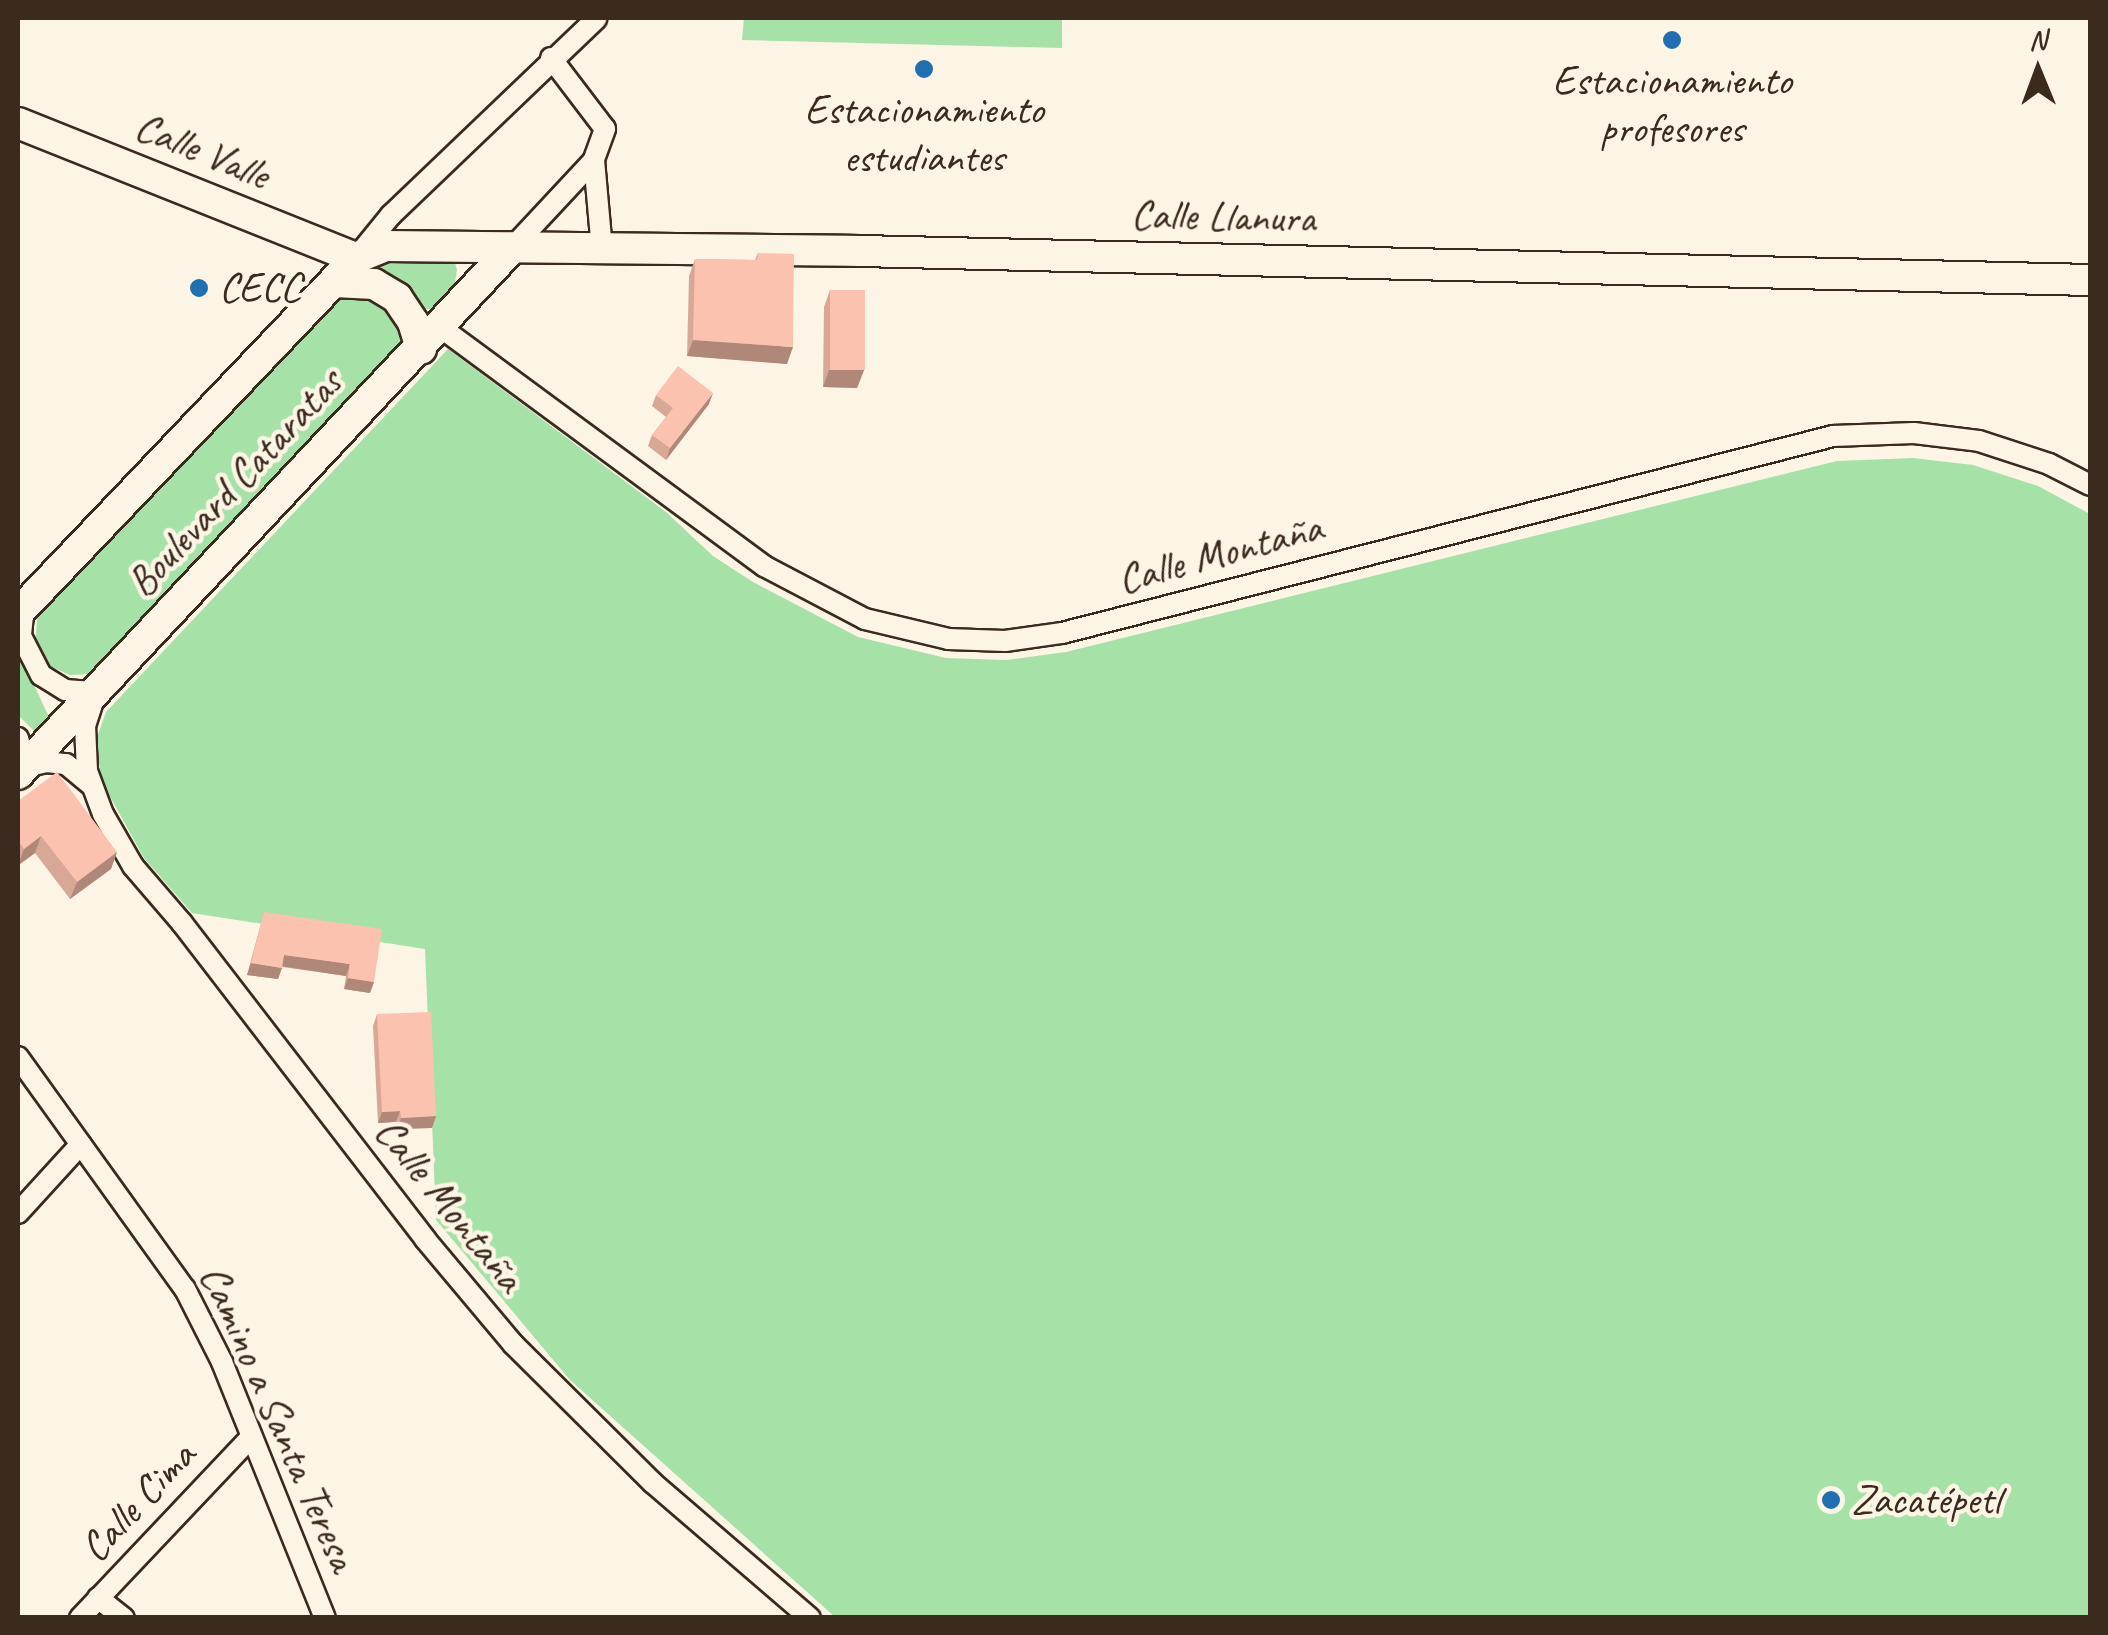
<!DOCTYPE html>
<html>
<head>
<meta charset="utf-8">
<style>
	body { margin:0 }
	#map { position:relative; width:2108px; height:1635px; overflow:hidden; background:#fcf5e5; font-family:Caveat,sans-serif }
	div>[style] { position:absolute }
	.green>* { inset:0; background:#a6e2a8 }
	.roads { filter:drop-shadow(2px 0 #3b2a1e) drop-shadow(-2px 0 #3b2a1e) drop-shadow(0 2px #3b2a1e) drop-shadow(0 -2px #3b2a1e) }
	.street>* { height:20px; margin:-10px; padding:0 10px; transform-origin:10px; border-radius:10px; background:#fcf5e5 }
	.secondary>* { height:30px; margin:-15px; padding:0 15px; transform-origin:15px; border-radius:15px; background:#fcf5e5 }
	.wall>* { inset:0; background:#d8a896 }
	.shaded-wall>* { inset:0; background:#b0887a }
	.building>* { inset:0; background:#fbc3af; transform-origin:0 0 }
	.dots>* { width:28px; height:28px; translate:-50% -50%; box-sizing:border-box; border:5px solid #fcf5e5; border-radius:50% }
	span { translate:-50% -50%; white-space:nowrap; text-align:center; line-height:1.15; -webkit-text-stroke:9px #fcf5e5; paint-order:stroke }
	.poi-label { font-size:42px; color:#3b2a1e }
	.left { translate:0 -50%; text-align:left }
	.street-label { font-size:42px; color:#3b2a1e }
	.frame { position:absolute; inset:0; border:20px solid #3b2a1e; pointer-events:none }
	.north { position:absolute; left:1988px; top:20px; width:100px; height:100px; -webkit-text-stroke:8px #fcf5e5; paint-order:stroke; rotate:359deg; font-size:28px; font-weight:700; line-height:40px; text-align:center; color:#3b2a1e }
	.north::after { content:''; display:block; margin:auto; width:35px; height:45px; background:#3b2a1e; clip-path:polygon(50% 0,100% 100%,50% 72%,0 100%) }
</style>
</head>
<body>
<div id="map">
	<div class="green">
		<i style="clip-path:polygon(744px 18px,1062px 18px,1062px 48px,742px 40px)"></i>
		<i style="clip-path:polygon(382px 257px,454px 259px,457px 270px,453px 293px,434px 309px,419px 309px,379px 274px)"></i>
		<i style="clip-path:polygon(351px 287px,378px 297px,413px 337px,93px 674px,70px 675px,50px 666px,35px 646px,38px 609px)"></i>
		<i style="clip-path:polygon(448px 349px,666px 512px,713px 556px,753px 582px,858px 637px,946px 658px,1006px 660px,1066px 652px,1837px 461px,1913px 458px,1973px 465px,2038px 486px,2090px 514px,2090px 1617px,835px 1617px,570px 1380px,436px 1220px,425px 949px,192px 913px,144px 858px,103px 784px,95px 743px,106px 712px)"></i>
		<i style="clip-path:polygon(18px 651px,49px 717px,41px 731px,33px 730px,18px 715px)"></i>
	</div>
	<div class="roads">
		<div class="street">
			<i style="left:551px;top:58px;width:89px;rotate:52.7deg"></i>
			<i style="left:605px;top:129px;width:33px;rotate:110deg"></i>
			<i style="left:594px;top:160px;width:89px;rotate:84.9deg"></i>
			<i style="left:512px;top:248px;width:120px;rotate:-47deg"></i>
			<i style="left:360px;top:253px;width:49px;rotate:-50.8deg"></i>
			<i style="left:391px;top:215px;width:284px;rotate:-43.7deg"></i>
			<i style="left:440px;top:327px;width:403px;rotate:36.4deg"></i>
			<i style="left:764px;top:566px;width:114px;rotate:27.7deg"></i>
			<i style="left:865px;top:619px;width:85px;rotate:13.5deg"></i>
			<i style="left:948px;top:639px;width:57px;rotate:2deg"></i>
			<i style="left:1005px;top:641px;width:58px;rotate:-8deg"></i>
			<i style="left:1062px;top:633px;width:796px;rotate:-14.33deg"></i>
			<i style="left:1833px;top:436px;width:81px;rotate:-2.1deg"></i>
			<i style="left:1914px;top:433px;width:65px;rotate:7deg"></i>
			<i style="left:1979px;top:441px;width:74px;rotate:18.2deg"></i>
			<i style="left:2049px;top:464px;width:46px;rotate:27.1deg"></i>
			<i style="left:24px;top:606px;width:30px;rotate:96deg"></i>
			<i style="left:21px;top:636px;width:44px;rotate:62.9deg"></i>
			<i style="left:41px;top:675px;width:28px;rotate:32deg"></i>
			<i style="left:65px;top:690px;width:31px;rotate:4deg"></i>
			<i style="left:96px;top:692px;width:35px;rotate:108deg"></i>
			<i style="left:85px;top:725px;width:46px;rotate:87.5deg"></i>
			<i style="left:87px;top:771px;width:46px;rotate:69.6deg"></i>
			<i style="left:103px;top:814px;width:60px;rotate:60deg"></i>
			<i style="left:133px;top:866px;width:75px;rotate:49.3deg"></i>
			<i style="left:182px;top:923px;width:399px;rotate:52.4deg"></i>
			<i style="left:425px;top:1239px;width:137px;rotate:50deg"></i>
			<i style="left:513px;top:1344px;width:197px;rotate:44.8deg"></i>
			<i style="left:653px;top:1483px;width:207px;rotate:40.7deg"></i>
			<i style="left:18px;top:738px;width:30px;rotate:76deg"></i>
			<i style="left:25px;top:767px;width:22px;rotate:-13deg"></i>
			<i style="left:46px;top:762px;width:20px;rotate:6deg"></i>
			<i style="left:66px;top:764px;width:31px;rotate:40deg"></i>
			<i style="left:18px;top:1057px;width:286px;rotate:54.3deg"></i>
			<i style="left:185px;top:1289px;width:82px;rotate:63.1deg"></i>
			<i style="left:222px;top:1362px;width:276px;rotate:68.1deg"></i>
			<i style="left:18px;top:1213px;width:93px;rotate:-47.6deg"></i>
			<i style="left:98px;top:1598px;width:33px;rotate:38deg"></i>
			<i style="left:80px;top:1618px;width:249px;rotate:-46.6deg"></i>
		</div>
		<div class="secondary">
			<i style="left:18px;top:123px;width:364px;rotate:21.8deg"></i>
			<i style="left:334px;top:282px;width:40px;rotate:2.9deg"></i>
			<i style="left:374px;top:284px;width:27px;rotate:31deg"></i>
			<i style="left:397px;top:298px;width:29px;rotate:56deg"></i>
			<i style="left:413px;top:322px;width:28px;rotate:73deg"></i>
			<i style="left:18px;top:613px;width:490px;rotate:-46.4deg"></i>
			<i style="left:356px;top:258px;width:31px;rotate:-22deg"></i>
			<i style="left:385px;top:246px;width:475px;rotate:0.6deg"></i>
			<i style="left:860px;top:251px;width:1230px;rotate:1.35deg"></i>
			<i style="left:18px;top:774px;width:722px;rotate:-46.8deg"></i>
		</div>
	</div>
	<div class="wall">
		<i style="clip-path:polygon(758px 253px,787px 364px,687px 356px,689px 276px,695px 259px,755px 260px)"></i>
		<i style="clip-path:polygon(830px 290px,864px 370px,857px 388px,823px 387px,824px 307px)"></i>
		<i style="clip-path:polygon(656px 395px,709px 404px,666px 460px,648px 446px,652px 435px,666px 417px,652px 406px)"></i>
		<i style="clip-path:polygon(18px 801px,117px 852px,111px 869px,70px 899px,35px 853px,18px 866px)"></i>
		<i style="clip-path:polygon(264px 912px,374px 982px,370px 993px,344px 989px,346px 976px,282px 967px,278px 979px,247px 975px)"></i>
		<i style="clip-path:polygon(377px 1014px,436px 1116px,432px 1128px,397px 1129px,396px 1122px,378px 1123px,373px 1026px)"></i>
	</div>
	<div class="shaded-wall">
		<i style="clip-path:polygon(693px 340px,793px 347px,787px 364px,687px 356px)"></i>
		<i style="clip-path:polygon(829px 370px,864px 370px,857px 388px,823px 387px)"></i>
		<i style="clip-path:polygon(713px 393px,709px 404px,666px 460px,670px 448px)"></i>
		<i style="clip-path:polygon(41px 836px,35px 853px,18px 865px,24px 849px)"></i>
		<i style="clip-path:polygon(117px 852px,111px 869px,70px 899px,77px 882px)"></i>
		<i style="clip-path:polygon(284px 955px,350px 964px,346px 976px,280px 966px)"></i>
		<i style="clip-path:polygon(251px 963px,282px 968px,278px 979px,247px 975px)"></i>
		<i style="clip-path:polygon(348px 978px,374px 982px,370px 993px,344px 989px)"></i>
		<i style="clip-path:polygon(400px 1111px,396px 1122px,378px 1123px,382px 1112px)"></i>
		<i style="clip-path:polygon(436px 1116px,432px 1128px,397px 1129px,401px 1118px)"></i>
	</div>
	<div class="building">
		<i style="clip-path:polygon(758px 253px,794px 254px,793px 347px,693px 340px,695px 259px,757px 260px)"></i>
		<i style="left:830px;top:290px;width:35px;height:80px"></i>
		<i style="clip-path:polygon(678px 366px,713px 393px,670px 448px,652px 435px,673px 408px,656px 395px)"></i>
		<i style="clip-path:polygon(57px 772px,117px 852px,77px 882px,41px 836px,24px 849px,18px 841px,18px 801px)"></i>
		<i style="clip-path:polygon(264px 912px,382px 929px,374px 982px,348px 978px,350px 964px,284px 955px,282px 968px,251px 963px)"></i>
		<i style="clip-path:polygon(431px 1012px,436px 1116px,401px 1118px,400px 1111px,382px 1112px,377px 1014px)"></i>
	</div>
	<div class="dots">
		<i style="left:1672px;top:40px;background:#1f6fb2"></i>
		<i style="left:924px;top:69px;background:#1f6fb2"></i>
		<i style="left:199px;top:288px;background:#1f6fb2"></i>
		<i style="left:1831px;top:1500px;background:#1f6fb2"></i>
	</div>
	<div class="poi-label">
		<span style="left:1672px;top:105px">Estacionamiento<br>profesores</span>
		<span style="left:924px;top:134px">Estacionamiento<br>estudiantes</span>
		<span class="left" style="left:219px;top:288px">CECC</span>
		<span class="left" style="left:1851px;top:1500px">Zacatépetl</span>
	</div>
	<div class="street-label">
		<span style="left:202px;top:151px;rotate:22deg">Calle Valle</span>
		<span style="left:1223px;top:217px;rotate:1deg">Calle Llanura</span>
		<span style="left:235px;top:483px;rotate:-47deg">Boulevard Cataratas</span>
		<span style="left:1220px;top:554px;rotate:-15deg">Calle Montaña</span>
		<span style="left:449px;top:1205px;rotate:51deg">Calle Montaña</span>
		<span style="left:278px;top:1418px;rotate:66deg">Camino a Santa Teresa</span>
		<span style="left:138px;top:1502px;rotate:-47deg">Calle Cima</span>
	</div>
	<div class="frame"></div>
	<div class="north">N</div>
</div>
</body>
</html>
